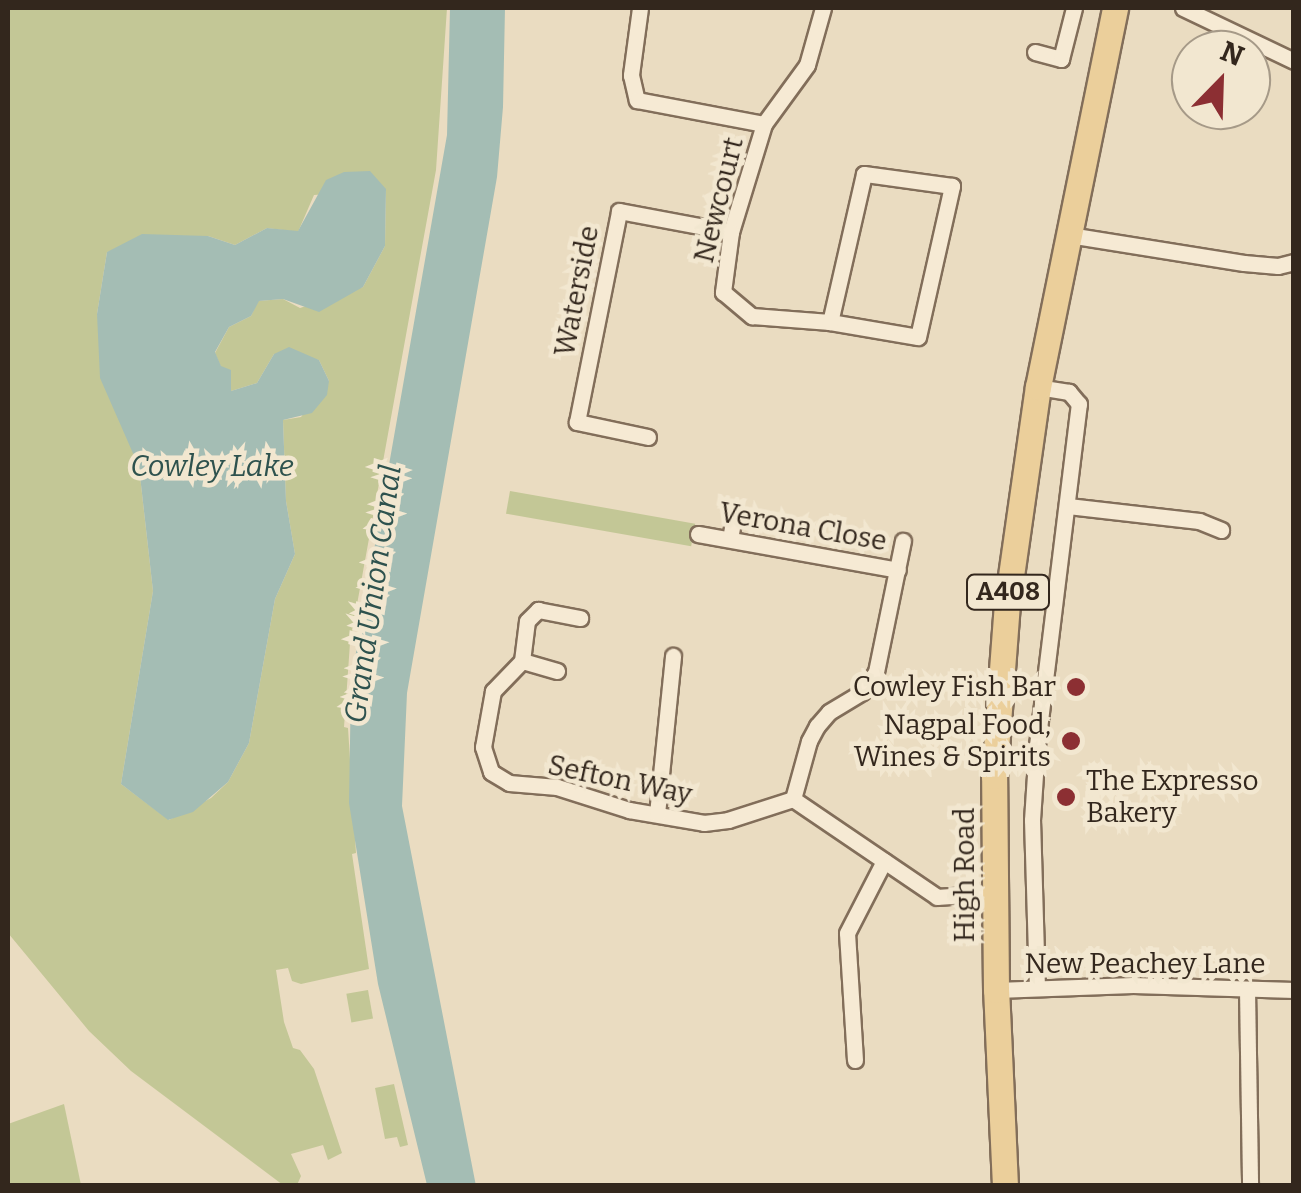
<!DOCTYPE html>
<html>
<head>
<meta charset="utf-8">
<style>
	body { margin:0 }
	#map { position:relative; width:1301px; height:1193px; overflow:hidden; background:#eadcc1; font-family:Bitter,serif }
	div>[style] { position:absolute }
	.green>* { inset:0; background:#c3c796; transform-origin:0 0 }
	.water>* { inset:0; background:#a4bdb4 }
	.roads { filter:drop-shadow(2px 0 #826e5a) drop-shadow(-2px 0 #826e5a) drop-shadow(0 2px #826e5a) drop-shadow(0 -2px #826e5a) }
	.minor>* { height:15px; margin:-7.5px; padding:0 7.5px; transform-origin:7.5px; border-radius:7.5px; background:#f6ead4 }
	.primary>* { height:25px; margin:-12.5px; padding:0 12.5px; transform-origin:12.5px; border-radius:12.5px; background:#ebcf9b }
	.dots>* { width:28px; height:28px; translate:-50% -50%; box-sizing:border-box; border:5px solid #f2e7d0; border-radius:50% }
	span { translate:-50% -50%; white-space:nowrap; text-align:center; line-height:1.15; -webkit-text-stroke:9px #f2e7d0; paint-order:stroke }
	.shield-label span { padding:2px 8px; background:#f2e7d0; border:2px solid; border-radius:8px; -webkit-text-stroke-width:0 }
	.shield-label { font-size:25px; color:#33271d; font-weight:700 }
	.street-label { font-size:28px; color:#33271d }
	.poi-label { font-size:28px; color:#33271d }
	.right { translate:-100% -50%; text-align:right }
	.left { translate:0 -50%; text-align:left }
	.water-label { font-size:30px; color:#2e524e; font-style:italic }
	.frame { position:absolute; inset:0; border:10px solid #33271d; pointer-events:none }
	.north { position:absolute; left:1171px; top:30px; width:100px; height:100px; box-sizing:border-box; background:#f2e7d0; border:2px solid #a69a88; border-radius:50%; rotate:23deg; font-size:28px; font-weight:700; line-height:40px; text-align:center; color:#33271d }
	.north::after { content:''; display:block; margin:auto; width:35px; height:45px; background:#8c2f33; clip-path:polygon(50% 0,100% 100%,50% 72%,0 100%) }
</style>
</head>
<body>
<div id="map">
	<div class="green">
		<i style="clip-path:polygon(evenodd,8px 8px,447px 8px,436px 170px,350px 643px,347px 686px,344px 727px,348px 728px,356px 853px,352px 854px,369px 969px,301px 984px,292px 981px,288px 968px,276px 970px,284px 1022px,293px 1048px,300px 1050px,314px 1069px,342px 1153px,328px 1160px,323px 1145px,291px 1154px,301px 1176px,297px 1185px,283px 1185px,131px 1071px,89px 1031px,8px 933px,8px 8px,386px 190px,385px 246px,363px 287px,300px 308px,283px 299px,258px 301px,251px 316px,229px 327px,215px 353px,231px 391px,257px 383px,274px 354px,319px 360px,329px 381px,301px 417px,283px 420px,286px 501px,295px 554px,275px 599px,249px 743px,228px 782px,211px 798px,169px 820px,121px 784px,153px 591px,139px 467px,97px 314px,107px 252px,208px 236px,235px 245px,267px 228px,298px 232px,314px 195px,386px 190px)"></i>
		<i style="left:510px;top:491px;width:188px;height:23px;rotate:10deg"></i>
		<i style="left:368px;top:990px;width:29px;height:22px;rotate:80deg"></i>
		<i style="clip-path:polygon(394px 1084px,408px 1145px,400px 1147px,397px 1137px,385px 1139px,375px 1088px)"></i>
		<i style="clip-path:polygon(64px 1104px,81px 1185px,8px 1185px,8px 1124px)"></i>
	</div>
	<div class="water">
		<i style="clip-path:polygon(450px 8px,505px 8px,503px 107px,497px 177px,407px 693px,402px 806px,476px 1186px,427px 1185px,378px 984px,349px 803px,351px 681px,447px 135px)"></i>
		<i style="clip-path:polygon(370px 171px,386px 189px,385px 246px,363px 287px,319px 312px,283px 299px,259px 301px,251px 316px,229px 327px,215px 352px,221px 366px,231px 370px,231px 391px,257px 383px,274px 354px,289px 347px,319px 360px,329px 381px,327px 395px,312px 413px,283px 420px,286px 501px,295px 554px,275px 599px,249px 743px,228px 782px,193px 812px,168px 820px,121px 784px,153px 591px,139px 467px,100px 378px,97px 314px,107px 252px,142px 234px,208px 236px,235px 245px,267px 228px,298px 231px,326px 180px,344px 172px)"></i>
	</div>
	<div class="roads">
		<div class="minor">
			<i style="left:640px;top:8px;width:68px;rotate:97.7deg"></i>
			<i style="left:631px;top:75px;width:26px;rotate:77deg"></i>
			<i style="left:637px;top:100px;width:129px;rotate:10.7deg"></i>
			<i style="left:823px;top:8px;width:59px;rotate:105.7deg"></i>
			<i style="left:807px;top:65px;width:73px;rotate:126.1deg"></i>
			<i style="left:764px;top:124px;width:113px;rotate:107deg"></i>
			<i style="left:731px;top:232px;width:61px;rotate:97.6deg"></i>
			<i style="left:723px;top:292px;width:38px;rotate:40deg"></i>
			<i style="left:752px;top:316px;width:78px;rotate:4.4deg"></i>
			<i style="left:830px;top:322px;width:89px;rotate:9.7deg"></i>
			<i style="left:918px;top:337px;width:155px;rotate:-77.3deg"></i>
			<i style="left:952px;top:186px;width:89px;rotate:-172.2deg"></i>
			<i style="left:864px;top:174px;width:152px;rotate:102.9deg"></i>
			<i style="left:1183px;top:8px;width:123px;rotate:25.5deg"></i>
			<i style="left:1035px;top:52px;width:27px;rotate:15deg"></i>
			<i style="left:1061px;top:59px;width:53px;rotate:-75.7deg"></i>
			<i style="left:1069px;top:235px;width:177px;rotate:9.1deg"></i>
			<i style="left:1244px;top:263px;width:34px;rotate:5deg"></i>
			<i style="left:1278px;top:266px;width:16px;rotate:-14deg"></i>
			<i style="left:648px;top:437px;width:73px;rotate:-168.1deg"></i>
			<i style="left:577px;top:422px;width:215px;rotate:-78.7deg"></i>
			<i style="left:619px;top:211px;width:114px;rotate:10.6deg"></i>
			<i style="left:1068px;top:506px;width:132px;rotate:6.5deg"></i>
			<i style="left:1199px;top:521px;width:24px;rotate:22deg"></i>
			<i style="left:698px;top:534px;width:203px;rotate:10.2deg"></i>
			<i style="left:730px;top:539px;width:27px;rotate:-80deg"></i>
			<i style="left:522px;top:661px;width:42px;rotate:134deg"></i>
			<i style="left:493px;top:691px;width:57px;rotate:100.1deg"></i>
			<i style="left:483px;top:747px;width:26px;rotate:72deg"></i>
			<i style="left:491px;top:772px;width:21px;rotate:31deg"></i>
			<i style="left:509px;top:783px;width:48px;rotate:4.8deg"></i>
			<i style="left:557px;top:787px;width:76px;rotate:17.7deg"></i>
			<i style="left:629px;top:810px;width:76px;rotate:9.8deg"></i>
			<i style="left:704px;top:823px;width:24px;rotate:-7deg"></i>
			<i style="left:728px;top:820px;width:68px;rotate:-17.9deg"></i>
			<i style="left:557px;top:671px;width:36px;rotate:-164deg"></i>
			<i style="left:522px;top:661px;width:40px;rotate:-82.9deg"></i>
			<i style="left:527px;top:621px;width:16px;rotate:-45deg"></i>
			<i style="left:538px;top:610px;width:43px;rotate:10.8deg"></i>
			<i style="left:793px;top:799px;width:60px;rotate:-74.6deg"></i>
			<i style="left:809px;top:741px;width:17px;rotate:-62deg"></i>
			<i style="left:817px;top:726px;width:18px;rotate:-49deg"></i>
			<i style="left:829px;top:712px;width:39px;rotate:-31deg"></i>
			<i style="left:862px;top:692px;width:24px;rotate:-55deg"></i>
			<i style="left:876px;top:672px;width:134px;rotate:-78.4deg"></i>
			<i style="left:793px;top:799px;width:174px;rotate:34.2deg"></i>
			<i style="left:937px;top:897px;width:57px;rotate:-4deg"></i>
			<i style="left:657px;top:814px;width:159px;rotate:-84.2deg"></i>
			<i style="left:1037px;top:988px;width:168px;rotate:-91.7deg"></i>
			<i style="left:1032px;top:820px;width:75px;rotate:-86.2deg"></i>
			<i style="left:1037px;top:745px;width:344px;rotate:-83deg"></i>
			<i style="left:1079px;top:404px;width:16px;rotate:-130deg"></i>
			<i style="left:1069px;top:392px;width:31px;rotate:-171deg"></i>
			<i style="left:1247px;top:989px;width:197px;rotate:89.1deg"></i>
			<i style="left:996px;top:990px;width:137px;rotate:-2.1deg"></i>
			<i style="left:1133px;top:985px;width:161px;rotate:1.8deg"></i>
			<i style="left:855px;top:1060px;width:127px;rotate:-93.6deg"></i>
			<i style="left:847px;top:933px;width:81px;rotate:-62.8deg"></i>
		</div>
		<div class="primary">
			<i style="left:1005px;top:1186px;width:196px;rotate:-92.6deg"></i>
			<i style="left:996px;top:990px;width:214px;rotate:-90.5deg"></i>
			<i style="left:994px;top:776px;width:172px;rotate:-85.7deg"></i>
			<i style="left:1007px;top:604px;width:219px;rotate:-81.9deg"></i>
			<i style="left:1038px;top:387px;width:387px;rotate:-78.5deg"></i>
		</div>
	</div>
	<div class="dots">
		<i style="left:1076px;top:687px;background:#8c2f33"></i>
		<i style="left:1071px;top:741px;background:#8c2f33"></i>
		<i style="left:1066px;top:797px;background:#8c2f33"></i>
	</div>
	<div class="shield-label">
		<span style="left:1008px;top:592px">A408</span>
	</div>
	<div class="street-label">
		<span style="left:719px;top:200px;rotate:-76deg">Newcourt</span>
		<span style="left:577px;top:291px;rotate:-79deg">Waterside</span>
		<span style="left:803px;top:527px;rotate:10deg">Verona Close</span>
		<span style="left:620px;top:780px;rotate:12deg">Sefton Way</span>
		<span style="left:965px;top:875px;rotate:-90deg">High Road</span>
		<span style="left:1145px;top:964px">New Peachey Lane</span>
	</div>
	<div class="poi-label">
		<span class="right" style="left:1056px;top:687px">Cowley Fish Bar</span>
		<span class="right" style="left:1051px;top:741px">Nagpal Food,<br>Wines &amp; Spirits</span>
		<span class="left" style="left:1086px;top:797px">The Expresso<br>Bakery</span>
	</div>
	<div class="water-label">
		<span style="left:212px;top:466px">Cowley Lake</span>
		<span style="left:373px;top:594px;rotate:-82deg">Grand Union Canal</span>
	</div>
	<div class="frame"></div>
	<div class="north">N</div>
</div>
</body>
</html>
